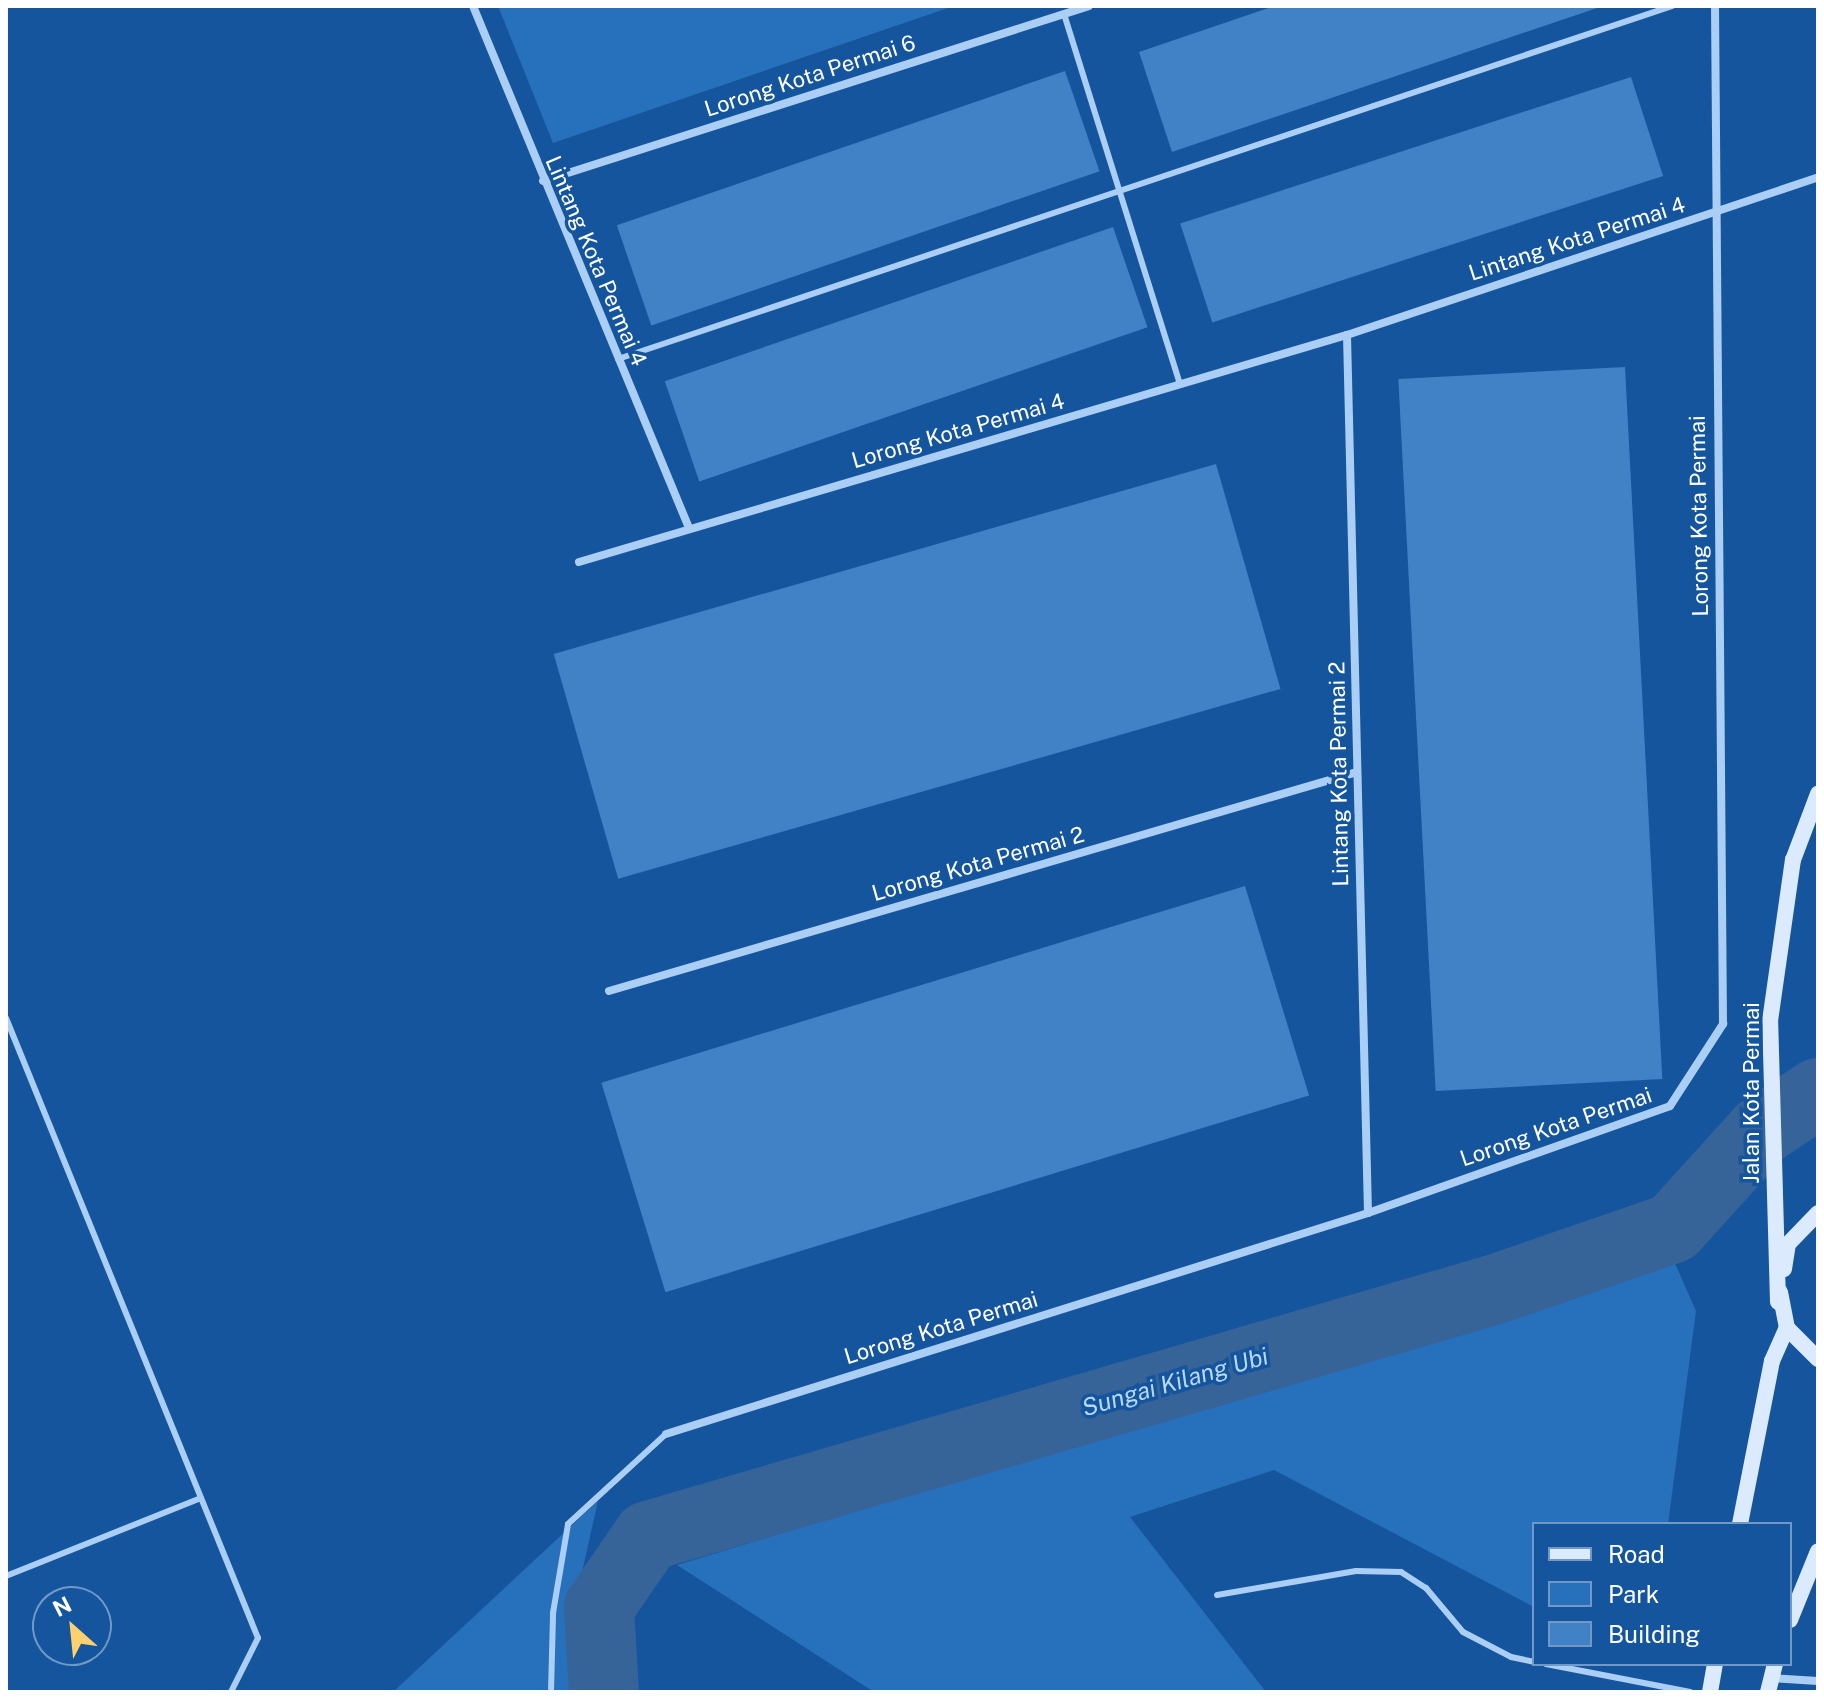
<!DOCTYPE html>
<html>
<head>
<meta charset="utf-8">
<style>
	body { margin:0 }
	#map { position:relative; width:1824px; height:1698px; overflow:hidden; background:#14559e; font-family:"Public Sans",sans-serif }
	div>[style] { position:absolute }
	.green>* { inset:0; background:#2770bc }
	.river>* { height:70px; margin:-35px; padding:0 35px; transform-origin:35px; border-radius:35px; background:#366499 }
	.building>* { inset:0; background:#4181c6; transform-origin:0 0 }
	.lane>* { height:6px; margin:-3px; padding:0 3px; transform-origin:3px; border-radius:3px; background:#abcef4 }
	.street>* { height:8px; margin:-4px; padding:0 4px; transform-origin:4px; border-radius:4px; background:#abcef4 }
	.secondary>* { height:16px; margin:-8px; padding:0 8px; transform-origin:8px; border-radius:8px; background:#dbebfd }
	span { translate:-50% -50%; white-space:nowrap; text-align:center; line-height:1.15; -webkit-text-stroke:7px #14559e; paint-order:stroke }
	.street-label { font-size:22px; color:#fff }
	.water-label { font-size:24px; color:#b8d8fa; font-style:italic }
	.frame { position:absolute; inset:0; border:8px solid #fff; pointer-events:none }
	.legend { position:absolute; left:1532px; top:1522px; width:260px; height:144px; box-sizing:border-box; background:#14559e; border:2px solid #7299c5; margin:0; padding:10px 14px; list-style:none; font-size:24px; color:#fff }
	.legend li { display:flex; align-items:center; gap:16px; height:40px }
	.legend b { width:40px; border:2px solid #7299c5 }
	.north { position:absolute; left:32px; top:1586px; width:80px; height:80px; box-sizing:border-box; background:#14559e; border:2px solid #7299c5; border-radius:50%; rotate:333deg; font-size:22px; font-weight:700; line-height:32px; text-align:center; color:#fff }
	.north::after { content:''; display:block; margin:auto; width:28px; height:36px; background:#ffd06e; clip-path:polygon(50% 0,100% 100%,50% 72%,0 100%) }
</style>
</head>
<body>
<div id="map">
	<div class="green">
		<i style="clip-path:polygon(498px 6px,954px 6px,553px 143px)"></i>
		<i style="clip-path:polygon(1674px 1261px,1696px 1311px,1668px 1524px,1534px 1524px,1534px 1607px,1274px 1470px,1130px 1517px,1266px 1692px,874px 1692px,677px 1565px)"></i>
		<i style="clip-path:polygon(598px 1501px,568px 1635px,572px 1692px,393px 1692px)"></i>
	</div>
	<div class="river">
		<i style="left:604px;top:1692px;width:85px;rotate:-93.4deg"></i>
		<i style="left:599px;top:1607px;width:86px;rotate:-55.4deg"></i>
		<i style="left:648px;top:1536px;width:883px;rotate:-16.24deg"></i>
		<i style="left:1496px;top:1289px;width:187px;rotate:-19deg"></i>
		<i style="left:1673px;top:1228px;width:131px;rotate:-47.8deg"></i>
		<i style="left:1761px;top:1131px;width:69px;rotate:-33.7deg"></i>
	</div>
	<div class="building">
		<i style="clip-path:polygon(1274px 6px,1600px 6px,1600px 7px,1172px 152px,1139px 52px)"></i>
		<i style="left:1065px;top:71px;width:106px;height:474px;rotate:71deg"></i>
		<i style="left:1631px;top:77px;width:104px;height:474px;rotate:72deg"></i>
		<i style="left:1113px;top:227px;width:106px;height:474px;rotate:71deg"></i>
		<i style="left:1625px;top:367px;width:713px;height:227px;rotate:87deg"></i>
		<i style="left:1216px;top:464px;width:234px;height:689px;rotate:74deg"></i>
		<i style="left:1245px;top:886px;width:219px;height:673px;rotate:73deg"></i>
	</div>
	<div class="lane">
		<i style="left:1064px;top:14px;width:388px;rotate:72.6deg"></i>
		<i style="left:618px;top:359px;width:1112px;rotate:-18.52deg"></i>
		<i style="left:6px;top:1018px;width:669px;rotate:67.88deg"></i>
		<i style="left:258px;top:1638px;width:60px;rotate:116.6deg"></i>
		<i style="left:6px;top:1576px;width:210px;rotate:-21.8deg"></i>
		<i style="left:1217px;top:1595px;width:141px;rotate:-9.8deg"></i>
		<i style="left:1356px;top:1571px;width:45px;rotate:1.3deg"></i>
		<i style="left:1401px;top:1572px;width:30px;rotate:33deg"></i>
		<i style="left:1426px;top:1588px;width:57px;rotate:49.9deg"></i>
		<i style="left:1463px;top:1632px;width:54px;rotate:27.5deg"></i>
		<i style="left:1511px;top:1657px;width:24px;rotate:12deg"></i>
		<i style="left:1546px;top:1664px;width:147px;rotate:11deg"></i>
		<i style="left:551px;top:1692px;width:79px;rotate:-88.5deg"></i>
		<i style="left:553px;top:1613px;width:90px;rotate:-80.4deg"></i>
		<i style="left:568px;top:1524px;width:133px;rotate:-42.6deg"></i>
	</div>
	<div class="street">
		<i style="left:473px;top:6px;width:565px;rotate:67.52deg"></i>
		<i style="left:543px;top:181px;width:573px;rotate:-17.77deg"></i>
		<i style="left:1347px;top:335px;width:878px;rotate:88.63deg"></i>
		<i style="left:579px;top:562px;width:801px;rotate:-16.47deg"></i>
		<i style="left:1347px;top:335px;width:497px;rotate:-18.5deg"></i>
		<i style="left:609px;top:991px;width:779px;rotate:-16.32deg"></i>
		<i style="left:666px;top:1434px;width:736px;rotate:-17.47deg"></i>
		<i style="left:1368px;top:1213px;width:320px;rotate:-19.5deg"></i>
		<i style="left:1670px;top:1106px;width:98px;rotate:-57.1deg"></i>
		<i style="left:1723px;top:1024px;width:1018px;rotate:-90.45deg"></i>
		<i style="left:1771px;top:1678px;width:47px;rotate:3.7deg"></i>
	</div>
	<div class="secondary">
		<i style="left:1784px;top:1269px;width:25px;rotate:-81deg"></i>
		<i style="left:1788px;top:1244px;width:43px;rotate:-45.9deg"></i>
		<i style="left:1780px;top:1292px;width:37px;rotate:79deg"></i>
		<i style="left:1787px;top:1328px;width:44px;rotate:45deg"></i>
		<i style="left:1778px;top:1302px;width:281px;rotate:-91.6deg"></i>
		<i style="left:1770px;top:1021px;width:163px;rotate:-81.9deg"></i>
		<i style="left:1793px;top:860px;width:71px;rotate:-69.3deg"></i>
		<i style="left:1740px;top:1524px;width:166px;rotate:-78.9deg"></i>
		<i style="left:1772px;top:1361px;width:36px;rotate:-66deg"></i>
		<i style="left:1790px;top:1620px;width:74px;rotate:-67.9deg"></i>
		<i style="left:1710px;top:1692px;width:28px;rotate:-80deg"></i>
		<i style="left:1768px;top:1692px;width:29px;rotate:-76deg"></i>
	</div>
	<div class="street-label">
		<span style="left:810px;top:76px;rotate:-18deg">Lorong Kota Permai 6</span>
		<span style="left:1577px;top:239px;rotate:-18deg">Lintang Kota Permai 4</span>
		<span style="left:596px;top:261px;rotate:67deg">Lintang Kota Permai 4</span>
		<span style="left:958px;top:431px;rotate:-16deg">Lorong Kota Permai 4</span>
		<span style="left:1699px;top:516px;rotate:-91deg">Lorong Kota Permai</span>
		<span style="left:1339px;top:774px;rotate:-91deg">Lintang Kota Permai 2</span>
		<span style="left:978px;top:864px;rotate:-16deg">Lorong Kota Permai 2</span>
		<span style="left:1752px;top:1093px;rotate:-90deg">Jalan Kota Permai</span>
		<span style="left:1556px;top:1127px;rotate:-19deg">Lorong Kota Permai</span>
		<span style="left:941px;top:1328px;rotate:-17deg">Lorong Kota Permai</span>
	</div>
	<div class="water-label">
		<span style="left:1175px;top:1382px;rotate:-16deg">Sungai Kilang Ubi</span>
	</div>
	<div class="frame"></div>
	<ul class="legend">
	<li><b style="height:10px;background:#dbebfd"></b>Road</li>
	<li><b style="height:22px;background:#2770bc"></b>Park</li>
	<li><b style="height:22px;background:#4181c6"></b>Building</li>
	</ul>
	<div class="north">N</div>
</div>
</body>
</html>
